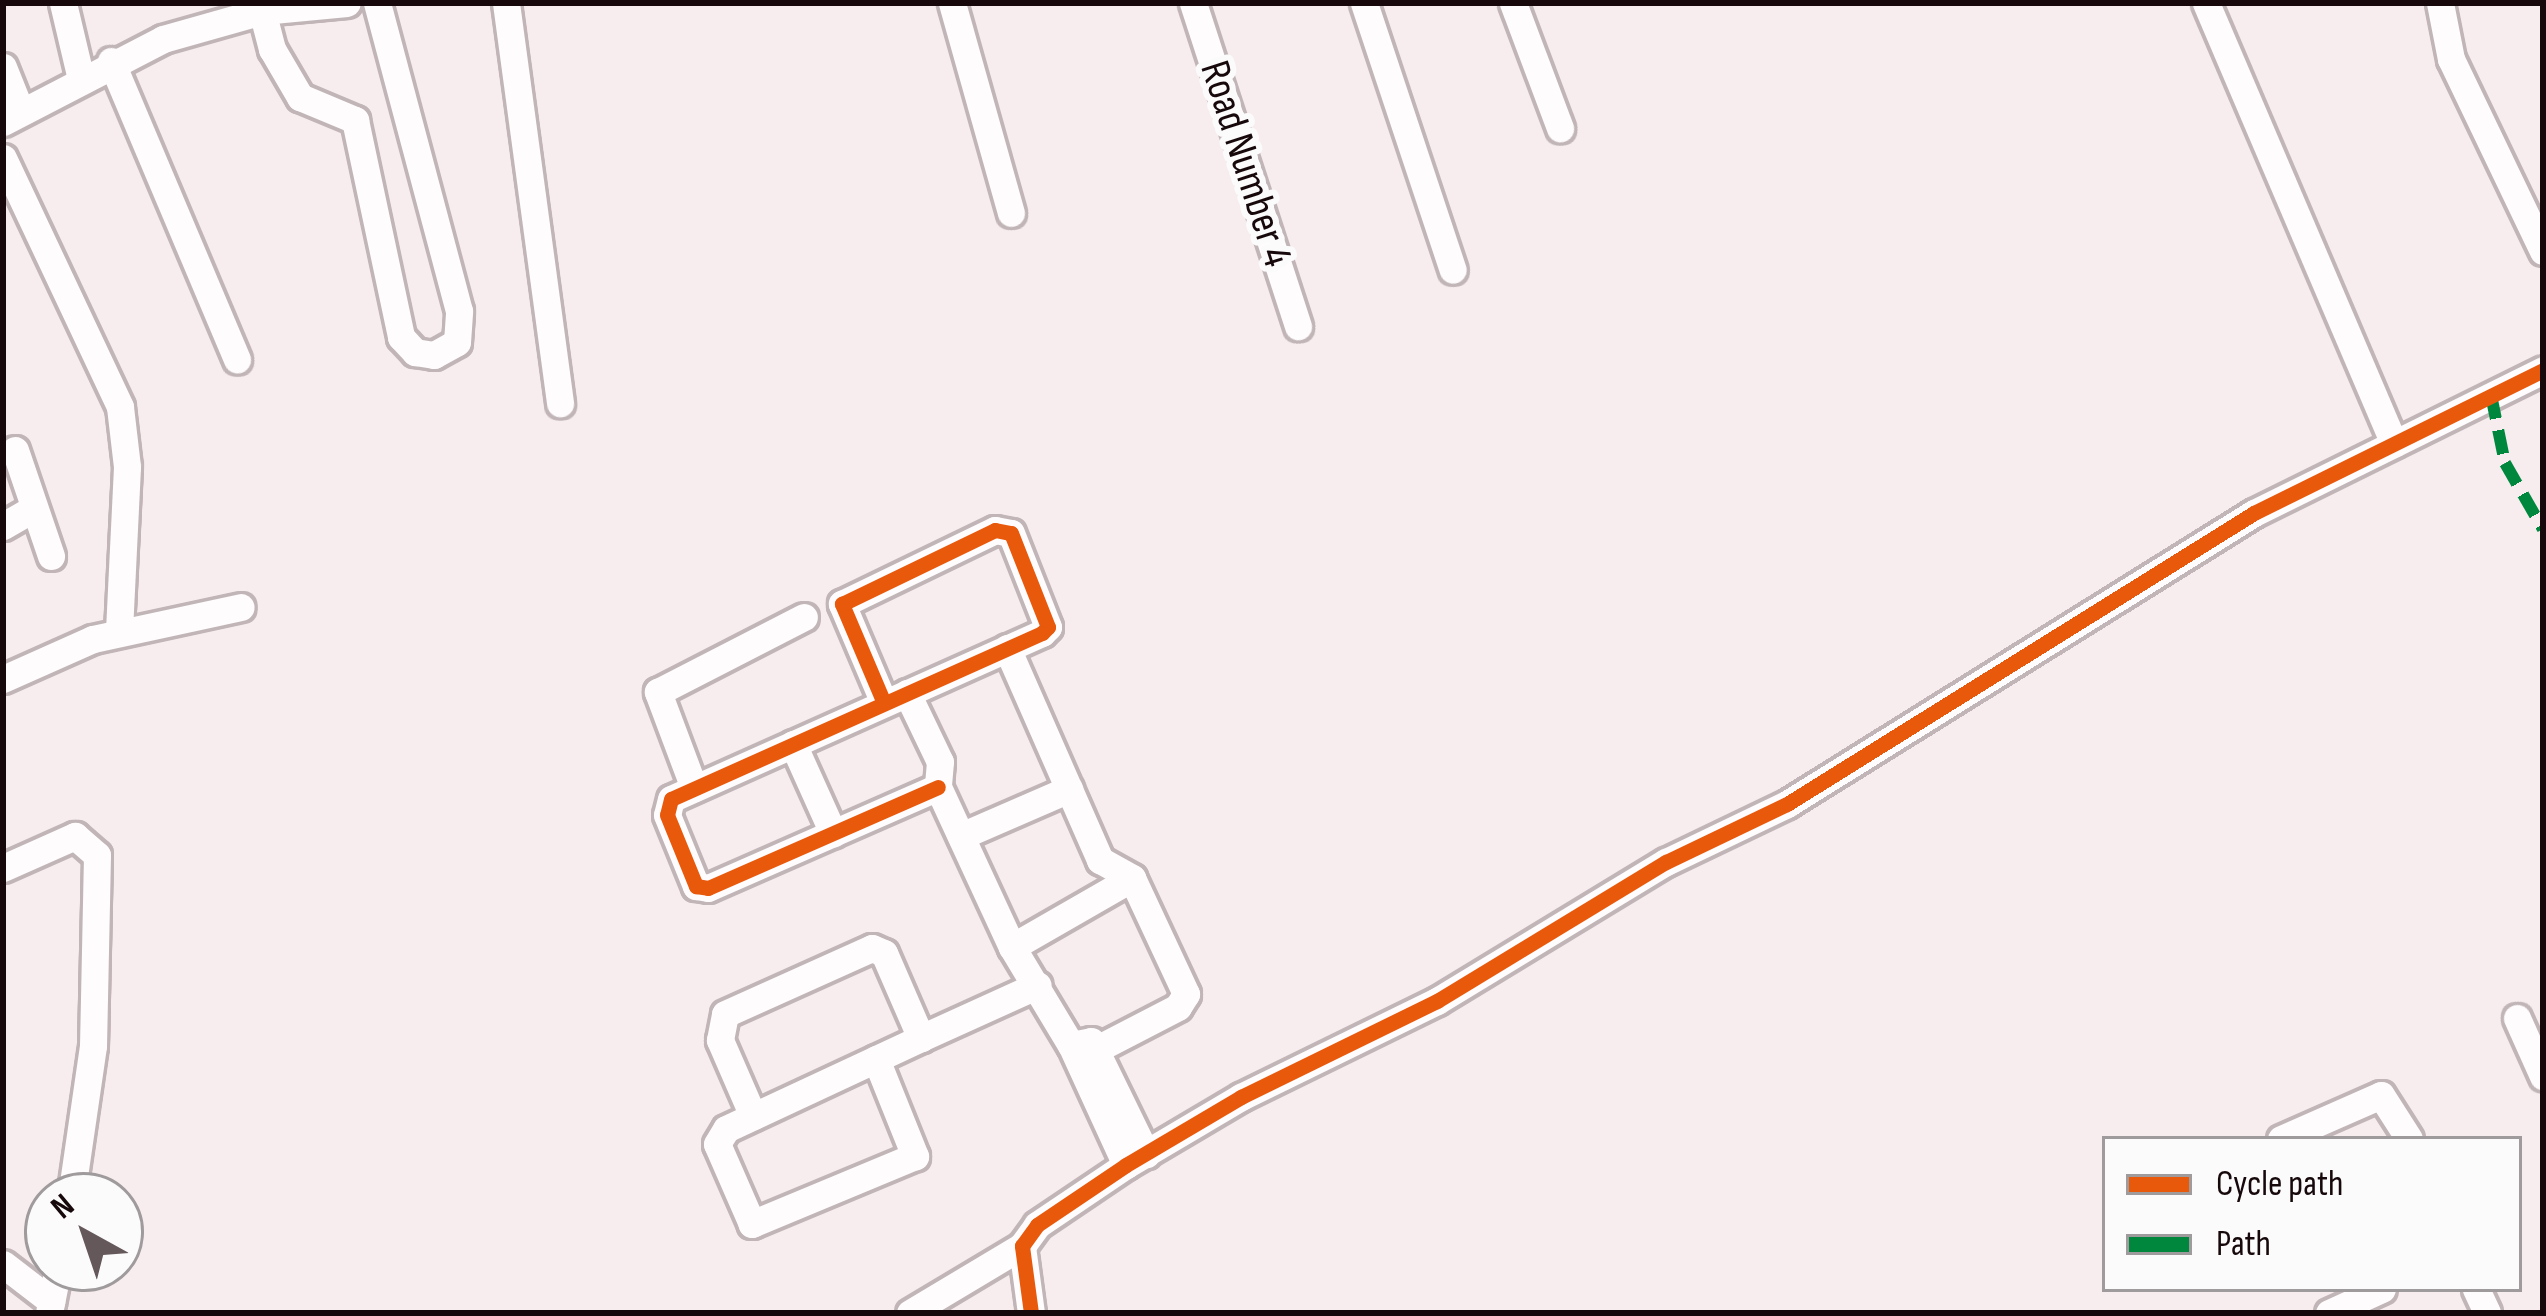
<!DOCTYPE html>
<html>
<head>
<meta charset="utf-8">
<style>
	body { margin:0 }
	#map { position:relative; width:2546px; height:1316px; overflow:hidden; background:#f7edef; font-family:"Sofia Sans Condensed",sans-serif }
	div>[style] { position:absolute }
	.roads { filter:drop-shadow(3px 0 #c1b5b7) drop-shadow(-3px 0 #c1b5b7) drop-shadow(0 3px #c1b5b7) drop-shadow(0 -3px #c1b5b7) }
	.minor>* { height:27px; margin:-13.5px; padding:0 13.5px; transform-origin:13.5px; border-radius:13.5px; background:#fefcfd }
	.quiet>* { height:12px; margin-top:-6px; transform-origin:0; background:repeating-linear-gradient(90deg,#00873e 0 24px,transparent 0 36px) }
	.cycleway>* { height:15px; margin:-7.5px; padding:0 7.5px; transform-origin:7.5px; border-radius:7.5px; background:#e8590c }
	span { translate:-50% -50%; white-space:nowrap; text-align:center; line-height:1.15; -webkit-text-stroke:12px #fbfbfb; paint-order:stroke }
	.street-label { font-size:42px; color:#16080b }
	.frame { position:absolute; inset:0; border:6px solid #16080b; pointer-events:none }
	.legend { position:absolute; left:2102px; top:1136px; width:420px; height:156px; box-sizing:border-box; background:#fbfbfb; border:3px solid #9f9a9b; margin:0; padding:15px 21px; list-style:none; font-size:36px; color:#16080b }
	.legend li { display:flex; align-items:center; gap:24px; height:60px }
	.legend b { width:60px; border:3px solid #9f9a9b }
	.north { position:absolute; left:24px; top:1172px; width:120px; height:120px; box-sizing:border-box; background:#fbfbfb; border:3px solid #9f9a9b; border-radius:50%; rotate:320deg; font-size:33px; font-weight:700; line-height:48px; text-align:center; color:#16080b }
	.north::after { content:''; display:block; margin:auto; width:42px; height:54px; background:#65585b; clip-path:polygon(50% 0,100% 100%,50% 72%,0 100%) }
</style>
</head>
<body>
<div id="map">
	<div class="roads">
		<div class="minor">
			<i style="left:63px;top:3px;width:78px;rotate:76.7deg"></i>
			<i style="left:260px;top:3px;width:48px;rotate:75.4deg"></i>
			<i style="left:272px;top:49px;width:56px;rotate:59.7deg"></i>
			<i style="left:300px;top:97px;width:60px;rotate:22.7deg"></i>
			<i style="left:355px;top:120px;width:222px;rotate:78deg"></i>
			<i style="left:401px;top:337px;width:21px;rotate:47deg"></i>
			<i style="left:415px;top:352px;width:19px;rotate:9deg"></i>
			<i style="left:434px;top:355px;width:26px;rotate:-29deg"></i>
			<i style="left:457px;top:342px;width:31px;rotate:-86deg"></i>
			<i style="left:459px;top:311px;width:319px;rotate:-104.9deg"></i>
			<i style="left:506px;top:3px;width:404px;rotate:82.3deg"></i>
			<i style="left:952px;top:3px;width:218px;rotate:74.3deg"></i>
			<i style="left:1193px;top:3px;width:340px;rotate:72deg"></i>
			<i style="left:1364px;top:3px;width:281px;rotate:71.6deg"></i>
			<i style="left:1513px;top:3px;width:134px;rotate:69.4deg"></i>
			<i style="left:2206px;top:3px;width:479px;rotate:66.9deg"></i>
			<i style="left:2440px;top:3px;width:57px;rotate:78.9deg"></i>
			<i style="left:2451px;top:59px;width:213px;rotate:64.4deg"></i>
			<i style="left:111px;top:61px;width:324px;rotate:67.1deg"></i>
			<i style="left:3px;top:67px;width:48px;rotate:68.2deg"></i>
			<i style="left:3px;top:122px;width:180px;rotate:-27.4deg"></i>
			<i style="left:163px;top:39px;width:103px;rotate:-15.8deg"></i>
			<i style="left:262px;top:11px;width:85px;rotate:-5.4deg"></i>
			<i style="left:3px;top:158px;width:275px;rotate:64.8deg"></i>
			<i style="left:120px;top:407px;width:60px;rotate:83.3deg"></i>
			<i style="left:127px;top:467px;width:166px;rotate:92.8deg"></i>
			<i style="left:15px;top:450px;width:112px;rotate:71.2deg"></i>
			<i style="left:3px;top:526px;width:34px;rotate:-30deg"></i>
			<i style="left:1007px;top:648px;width:232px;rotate:66.3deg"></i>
			<i style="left:1100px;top:860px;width:37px;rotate:29deg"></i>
			<i style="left:1132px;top:878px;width:128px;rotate:65deg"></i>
			<i style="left:1186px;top:994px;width:15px;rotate:122deg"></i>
			<i style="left:1178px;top:1007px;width:93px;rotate:152.6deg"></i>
			<i style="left:3px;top:679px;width:98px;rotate:-24deg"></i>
			<i style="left:93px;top:639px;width:151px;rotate:-12.2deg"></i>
			<i style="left:907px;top:693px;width:76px;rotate:64.4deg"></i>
			<i style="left:940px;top:762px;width:25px;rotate:95deg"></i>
			<i style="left:938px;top:787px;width:176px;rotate:65.2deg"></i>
			<i style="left:1012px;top:947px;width:114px;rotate:59deg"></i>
			<i style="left:884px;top:703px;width:108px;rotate:-113deg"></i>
			<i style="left:842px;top:604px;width:170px;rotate:-25.8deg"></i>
			<i style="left:995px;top:530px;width:16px;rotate:11deg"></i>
			<i style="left:1011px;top:533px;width:101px;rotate:68.5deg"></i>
			<i style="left:1048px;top:627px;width:8px;rotate:135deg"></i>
			<i style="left:1042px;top:633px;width:406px;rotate:155.9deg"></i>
			<i style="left:671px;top:799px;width:16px;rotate:104deg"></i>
			<i style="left:667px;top:815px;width:77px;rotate:67.8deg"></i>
			<i style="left:696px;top:886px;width:12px;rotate:9deg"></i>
			<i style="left:708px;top:888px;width:251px;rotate:-23.7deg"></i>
			<i style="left:793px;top:744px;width:98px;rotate:65.8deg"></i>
			<i style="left:694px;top:788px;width:103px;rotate:-110.6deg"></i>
			<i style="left:658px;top:692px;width:164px;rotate:-27.2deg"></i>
			<i style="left:961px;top:836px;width:118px;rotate:-23.5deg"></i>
			<i style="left:3px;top:868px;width:79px;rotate:-24deg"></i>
			<i style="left:75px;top:836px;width:29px;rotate:41deg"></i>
			<i style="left:97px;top:855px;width:191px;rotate:91.2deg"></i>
			<i style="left:93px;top:1046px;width:152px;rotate:98.3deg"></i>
			<i style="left:1012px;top:947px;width:138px;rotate:-29.9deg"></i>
			<i style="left:2517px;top:1018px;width:64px;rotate:65.9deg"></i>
			<i style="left:876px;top:1059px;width:105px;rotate:68.1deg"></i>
			<i style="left:915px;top:1156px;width:177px;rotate:157.4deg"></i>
			<i style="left:752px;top:1224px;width:87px;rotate:-113.6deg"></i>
			<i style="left:717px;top:1144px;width:17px;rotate:-59deg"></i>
			<i style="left:726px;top:1129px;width:215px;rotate:-25deg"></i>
			<i style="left:921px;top:1038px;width:128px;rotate:-24.4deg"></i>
			<i style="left:753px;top:1116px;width:83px;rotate:-113.5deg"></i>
			<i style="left:720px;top:1040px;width:26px;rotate:-79deg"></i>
			<i style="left:725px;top:1014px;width:161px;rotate:-24.2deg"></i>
			<i style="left:872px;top:948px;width:13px;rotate:23deg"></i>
			<i style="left:884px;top:953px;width:93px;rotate:66.5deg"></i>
			<i style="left:2281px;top:1139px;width:109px;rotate:-23.7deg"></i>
			<i style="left:2381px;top:1095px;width:52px;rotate:57.5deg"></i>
			<i style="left:1126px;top:1165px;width:132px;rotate:-114.6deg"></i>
			<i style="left:1071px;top:1045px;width:20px;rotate:-11deg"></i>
			<i style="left:1091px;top:1041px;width:126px;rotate:64deg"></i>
			<i style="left:3px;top:1264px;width:61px;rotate:37.6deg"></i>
			<i style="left:2476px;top:1289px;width:26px;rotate:65deg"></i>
			<i style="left:49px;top:1313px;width:46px;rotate:-78.7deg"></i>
			<i style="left:910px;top:1313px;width:131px;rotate:-30.9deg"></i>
			<i style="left:1031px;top:1313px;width:68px;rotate:-97.7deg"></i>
			<i style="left:1022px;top:1246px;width:26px;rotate:-54deg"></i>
			<i style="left:1037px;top:1225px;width:107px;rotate:-34deg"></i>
			<i style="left:1126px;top:1165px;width:134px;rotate:-30.6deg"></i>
			<i style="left:1241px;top:1097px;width:218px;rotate:-26.1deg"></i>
			<i style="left:1437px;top:1001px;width:268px;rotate:-31.3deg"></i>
			<i style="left:1666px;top:862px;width:134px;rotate:-25.6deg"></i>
			<i style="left:1787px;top:804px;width:550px;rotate:-31.93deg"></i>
			<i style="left:2254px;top:513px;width:322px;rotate:-26.3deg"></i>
			<i style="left:2329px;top:1313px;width:58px;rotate:-24.4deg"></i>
		</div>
	</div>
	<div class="quiet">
		<i style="left:2491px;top:395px;width:69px;rotate:78.4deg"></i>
		<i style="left:2505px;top:463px;width:76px;rotate:60.1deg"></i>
	</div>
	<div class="cycleway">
		<i style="left:884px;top:703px;width:108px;rotate:-113deg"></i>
		<i style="left:842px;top:604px;width:170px;rotate:-25.8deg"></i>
		<i style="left:995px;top:530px;width:16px;rotate:11deg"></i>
		<i style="left:1011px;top:533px;width:101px;rotate:68.5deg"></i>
		<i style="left:1048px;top:627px;width:8px;rotate:135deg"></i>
		<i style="left:1042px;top:633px;width:406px;rotate:155.9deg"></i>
		<i style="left:671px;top:799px;width:16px;rotate:104deg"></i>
		<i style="left:667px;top:815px;width:77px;rotate:67.8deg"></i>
		<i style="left:696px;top:886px;width:12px;rotate:9deg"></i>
		<i style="left:708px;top:888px;width:251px;rotate:-23.7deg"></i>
		<i style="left:1031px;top:1313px;width:68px;rotate:-97.7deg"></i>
		<i style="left:1022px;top:1246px;width:26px;rotate:-54deg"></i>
		<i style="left:1037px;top:1225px;width:107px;rotate:-34deg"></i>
		<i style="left:1126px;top:1165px;width:134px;rotate:-30.6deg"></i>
		<i style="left:1241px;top:1097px;width:218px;rotate:-26.1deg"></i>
		<i style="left:1437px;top:1001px;width:268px;rotate:-31.3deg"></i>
		<i style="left:1666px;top:862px;width:134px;rotate:-25.6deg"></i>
		<i style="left:1787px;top:804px;width:550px;rotate:-31.93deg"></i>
		<i style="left:2254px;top:513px;width:322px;rotate:-26.3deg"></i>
	</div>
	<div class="street-label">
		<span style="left:1245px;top:164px;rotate:72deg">Road Number 4</span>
	</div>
	<div class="frame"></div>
	<ul class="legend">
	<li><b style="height:15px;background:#e8590c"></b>Cycle path</li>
	<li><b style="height:15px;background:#00873e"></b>Path</li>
	</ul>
	<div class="north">N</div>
</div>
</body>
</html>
